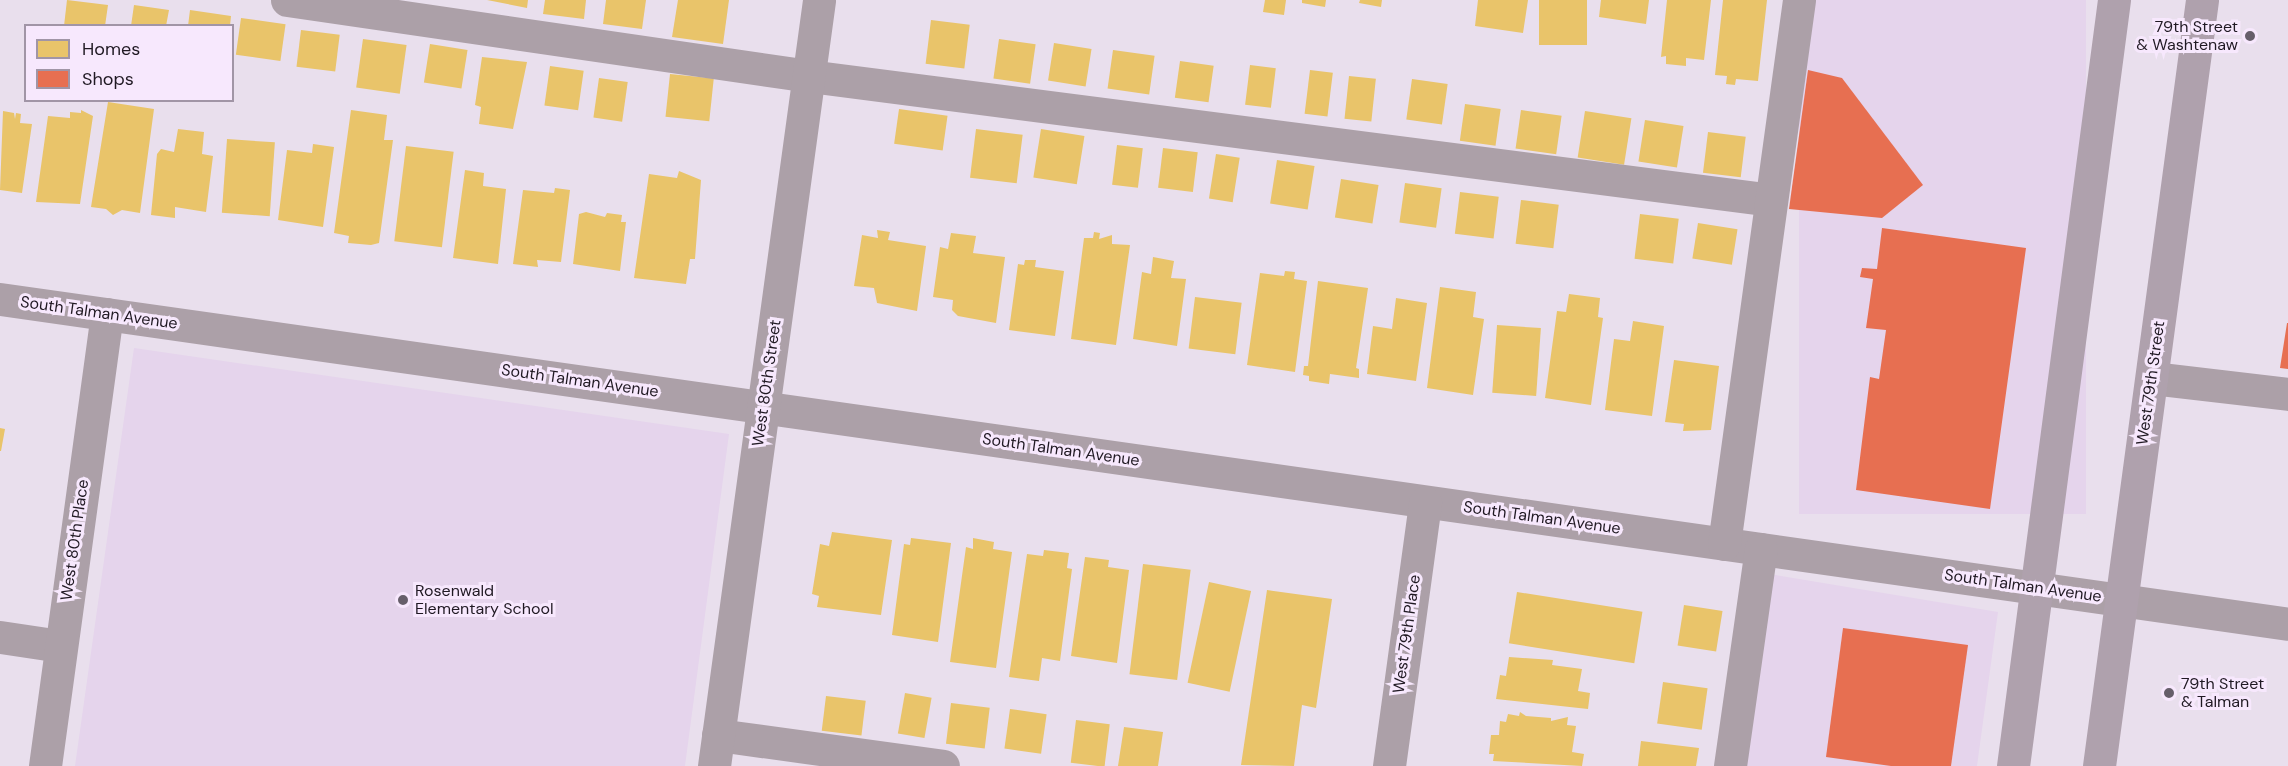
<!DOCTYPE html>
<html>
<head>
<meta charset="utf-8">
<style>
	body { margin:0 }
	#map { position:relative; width:2288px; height:766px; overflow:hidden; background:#e9dfed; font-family:"DM Sans",sans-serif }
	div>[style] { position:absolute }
	.built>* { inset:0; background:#e5d4ec; transform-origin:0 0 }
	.homes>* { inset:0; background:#e9c46a; transform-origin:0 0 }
	.shops>* { inset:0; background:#e76f51 }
	.minor>* { height:33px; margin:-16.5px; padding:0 16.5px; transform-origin:16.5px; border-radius:16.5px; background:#aca0a8 }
	.major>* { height:33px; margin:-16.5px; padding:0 16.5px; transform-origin:16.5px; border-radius:16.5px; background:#afa1ad }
	.dots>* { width:16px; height:16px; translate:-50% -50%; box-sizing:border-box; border:3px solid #f7e8fd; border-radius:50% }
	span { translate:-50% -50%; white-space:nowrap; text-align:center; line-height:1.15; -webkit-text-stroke:6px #f7e8fd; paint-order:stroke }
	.poi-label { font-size:16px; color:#201923 }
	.right { translate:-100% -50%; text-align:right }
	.left { translate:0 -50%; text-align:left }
	.street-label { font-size:16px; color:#201923 }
	.legend { position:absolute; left:24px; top:24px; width:210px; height:78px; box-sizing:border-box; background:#f7e8fd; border:2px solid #a195a6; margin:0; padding:8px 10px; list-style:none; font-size:18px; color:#201923 }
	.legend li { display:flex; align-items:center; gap:12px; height:30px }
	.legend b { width:30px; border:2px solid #a195a6 }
</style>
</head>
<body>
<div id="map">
	<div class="built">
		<i style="left:1799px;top:0;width:287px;height:514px"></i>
		<i style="clip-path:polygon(134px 348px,729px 434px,685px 766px,75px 766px)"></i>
		<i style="clip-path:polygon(1757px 572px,1998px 612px,1977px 766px,1730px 766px)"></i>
	</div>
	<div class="homes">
		<i style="clip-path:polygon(67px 0,108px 5px,105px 26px,64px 26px)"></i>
		<i style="clip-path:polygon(487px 0,528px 0,527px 8px)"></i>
		<i style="clip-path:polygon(545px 0,586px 0,584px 19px,543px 14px)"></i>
		<i style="clip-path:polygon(606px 0,646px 0,642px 29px,603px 24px)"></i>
		<i style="clip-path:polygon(678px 0,729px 0,723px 44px,672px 37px)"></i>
		<i style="clip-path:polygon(1265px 0,1286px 0,1284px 15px,1263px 12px)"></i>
		<i style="clip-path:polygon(1302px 0,1326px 0,1325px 7px,1302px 3px)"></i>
		<i style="clip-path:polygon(1360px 0,1382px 0,1381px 7px,1359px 3px)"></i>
		<i style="clip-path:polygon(1478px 0,1528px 0,1523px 33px,1475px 26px)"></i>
		<i style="left:1539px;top:0;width:48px;height:45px"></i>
		<i style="clip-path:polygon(1601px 0,1649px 0,1646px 24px,1599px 17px)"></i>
		<i style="clip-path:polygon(1667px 0,1711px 0,1704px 60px,1686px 58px,1686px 66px,1666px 64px,1666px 56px,1661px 57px)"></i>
		<i style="clip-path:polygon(1723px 0,1767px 0,1758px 81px,1736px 79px,1735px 85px,1726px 84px,1727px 76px,1715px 75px)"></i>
		<i style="clip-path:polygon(134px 5px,169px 10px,166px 26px,131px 26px)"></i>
		<i style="clip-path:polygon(190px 10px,231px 16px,230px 26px,188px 26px)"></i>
		<i style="left:241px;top:18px;width:45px;height:37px;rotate:8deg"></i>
		<i style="left:931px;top:20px;width:39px;height:44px;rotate:7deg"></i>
		<i style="left:301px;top:30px;width:39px;height:37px;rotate:7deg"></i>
		<i style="left:363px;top:39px;width:44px;height:49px;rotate:8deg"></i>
		<i style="left:999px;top:39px;width:37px;height:40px;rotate:8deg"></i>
		<i style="left:1054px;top:43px;width:38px;height:38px;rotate:9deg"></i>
		<i style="left:430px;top:44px;width:38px;height:39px;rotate:9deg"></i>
		<i style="left:1113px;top:50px;width:42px;height:39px;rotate:8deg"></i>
		<i style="clip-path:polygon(482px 57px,527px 62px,513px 129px,479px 124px,481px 107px,475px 105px)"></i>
		<i style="left:1180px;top:61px;width:34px;height:37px;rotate:8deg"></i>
		<i style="left:1250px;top:65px;width:26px;height:40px;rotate:7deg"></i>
		<i style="left:550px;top:66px;width:34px;height:40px;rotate:8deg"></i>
		<i style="left:1310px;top:70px;width:23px;height:44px;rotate:7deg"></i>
		<i style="left:670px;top:74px;width:44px;height:43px;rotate:6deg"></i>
		<i style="left:1349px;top:76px;width:27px;height:43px;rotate:6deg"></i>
		<i style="left:599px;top:78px;width:29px;height:40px;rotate:8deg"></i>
		<i style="left:1412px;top:79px;width:36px;height:41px;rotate:8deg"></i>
		<i style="clip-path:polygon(108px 102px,154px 109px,140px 213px,122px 210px,113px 215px,106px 209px,91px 207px)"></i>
		<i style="left:1465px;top:104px;width:36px;height:37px;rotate:8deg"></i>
		<i style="left:899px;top:109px;width:49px;height:35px;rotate:8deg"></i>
		<i style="clip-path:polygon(81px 110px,93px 116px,80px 204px,36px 202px,48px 116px,70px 118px,70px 112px,81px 113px)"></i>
		<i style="clip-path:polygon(351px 110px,387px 115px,384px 140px,393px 140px,379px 243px,371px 245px,348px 243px,349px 236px,334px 233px)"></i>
		<i style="left:1521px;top:110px;width:41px;height:39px;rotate:8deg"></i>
		<i style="clip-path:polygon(3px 111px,14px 113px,15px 119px,16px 113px,21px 114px,20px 123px,32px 124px,22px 193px,0 190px)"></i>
		<i style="left:1585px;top:111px;width:47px;height:47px;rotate:9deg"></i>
		<i style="left:1645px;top:120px;width:39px;height:42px;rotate:9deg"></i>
		<i style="clip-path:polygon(178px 129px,204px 132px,202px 154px,213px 156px,206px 212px,175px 207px,175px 218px,151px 215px,157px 154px,161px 149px,174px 152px)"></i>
		<i style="left:976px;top:129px;width:47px;height:49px;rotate:7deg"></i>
		<i style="left:1041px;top:129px;width:44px;height:49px;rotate:9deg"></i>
		<i style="left:1708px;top:132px;width:38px;height:41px;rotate:7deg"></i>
		<i style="left:227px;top:139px;width:48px;height:74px;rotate:4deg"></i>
		<i style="clip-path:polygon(313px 144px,334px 147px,323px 227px,278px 220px,287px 150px,312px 153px)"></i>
		<i style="left:1117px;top:145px;width:26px;height:40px;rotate:7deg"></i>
		<i style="left:406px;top:146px;width:48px;height:96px;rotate:7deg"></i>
		<i style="left:1163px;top:148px;width:35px;height:40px;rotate:7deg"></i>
		<i style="left:1216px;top:154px;width:24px;height:45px;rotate:9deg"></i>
		<i style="left:1277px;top:160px;width:38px;height:44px;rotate:9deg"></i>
		<i style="clip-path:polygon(465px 170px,484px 173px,483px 186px,506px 189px,498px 264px,453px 258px)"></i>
		<i style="clip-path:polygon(679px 171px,701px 180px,695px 259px,690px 259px,686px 284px,634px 278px,649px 174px,677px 178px)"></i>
		<i style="left:1341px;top:179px;width:38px;height:39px;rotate:9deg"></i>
		<i style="left:1405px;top:183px;width:37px;height:40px;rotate:8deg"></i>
		<i style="clip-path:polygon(555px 188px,570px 190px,561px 262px,537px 260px,538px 267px,513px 264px,523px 190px,554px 193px)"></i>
		<i style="left:1460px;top:192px;width:39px;height:42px;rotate:7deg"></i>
		<i style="left:1521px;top:200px;width:38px;height:44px;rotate:7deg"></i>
		<i style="clip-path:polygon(586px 212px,605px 217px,607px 213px,622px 215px,621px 222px,626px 222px,620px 271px,573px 264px,579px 214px)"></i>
		<i style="left:1640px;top:214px;width:39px;height:45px;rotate:7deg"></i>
		<i style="left:1698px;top:223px;width:40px;height:36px;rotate:9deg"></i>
		<i style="clip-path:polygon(877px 230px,890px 232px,888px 240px,926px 246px,917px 311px,877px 303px,874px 288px,854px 286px,862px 235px,878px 238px)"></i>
		<i style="clip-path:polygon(1094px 232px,1100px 233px,1099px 239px,1112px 235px,1112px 244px,1130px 245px,1116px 345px,1071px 339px,1084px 238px,1093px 238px)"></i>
		<i style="clip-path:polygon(951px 233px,976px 236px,973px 253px,1005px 257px,996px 323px,958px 316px,952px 310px,953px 300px,933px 297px,940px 247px,948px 249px)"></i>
		<i style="clip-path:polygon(1153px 257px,1174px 261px,1171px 278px,1186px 279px,1177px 346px,1133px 339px,1142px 272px,1151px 274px)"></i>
		<i style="clip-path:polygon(1025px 260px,1036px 260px,1035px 267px,1064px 271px,1055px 336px,1009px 330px,1018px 264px,1024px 265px)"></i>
		<i style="clip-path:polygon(1285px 271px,1295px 272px,1294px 279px,1307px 281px,1295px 372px,1247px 365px,1260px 273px,1284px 276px)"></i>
		<i style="clip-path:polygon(1318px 281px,1368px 288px,1356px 368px,1359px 369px,1359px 378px,1330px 374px,1329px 384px,1309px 381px,1309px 376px,1303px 375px,1304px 366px,1308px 366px)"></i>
		<i style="clip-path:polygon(1440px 287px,1476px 292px,1473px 317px,1484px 319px,1473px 395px,1427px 388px)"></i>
		<i style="clip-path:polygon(1569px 294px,1600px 298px,1598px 317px,1603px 318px,1591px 405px,1545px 398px,1557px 311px,1566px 312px)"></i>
		<i style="left:1195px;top:297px;width:47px;height:52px;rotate:7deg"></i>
		<i style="clip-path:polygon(1396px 298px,1427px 303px,1416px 381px,1367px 374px,1373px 326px,1392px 329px)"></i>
		<i style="clip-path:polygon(1633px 321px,1664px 326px,1652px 416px,1605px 410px,1614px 339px,1630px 341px)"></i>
		<i style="left:1497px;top:325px;width:44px;height:68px;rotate:4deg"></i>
		<i style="clip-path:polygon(1674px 360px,1719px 366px,1711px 430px,1683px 431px,1684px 424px,1665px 422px)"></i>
		<i style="clip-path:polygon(0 428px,5px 429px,1px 451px,0 451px)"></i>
		<i style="clip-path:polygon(832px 532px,892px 540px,881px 615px,817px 607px,819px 596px,812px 594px,820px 544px,829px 546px)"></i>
		<i style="clip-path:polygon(911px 538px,951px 543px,938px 642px,892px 635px,904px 544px,910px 545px)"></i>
		<i style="clip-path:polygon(973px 538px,994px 542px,993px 549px,1012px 552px,996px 668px,950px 662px,966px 547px,973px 549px)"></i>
		<i style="clip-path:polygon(1044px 550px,1069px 553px,1067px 568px,1072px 569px,1060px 661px,1042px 658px,1039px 681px,1009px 677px,1027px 554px,1043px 556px)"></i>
		<i style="clip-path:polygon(1085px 557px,1109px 560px,1108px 567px,1129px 570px,1117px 663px,1071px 656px)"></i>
		<i style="left:1143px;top:564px;width:48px;height:111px;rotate:7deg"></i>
		<i style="left:1209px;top:582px;width:43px;height:103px;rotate:12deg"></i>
		<i style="clip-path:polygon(1267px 590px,1332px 599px,1316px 708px,1302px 705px,1294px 766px,1241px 765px)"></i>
		<i style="left:1517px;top:592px;width:127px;height:52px;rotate:9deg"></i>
		<i style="left:1684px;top:605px;width:39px;height:41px;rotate:9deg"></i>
		<i style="clip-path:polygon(1509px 657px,1553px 660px,1552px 665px,1582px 669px,1578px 691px,1590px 693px,1588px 709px,1496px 699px,1500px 675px,1506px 676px)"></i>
		<i style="left:1663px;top:682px;width:45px;height:42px;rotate:8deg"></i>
		<i style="left:905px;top:693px;width:27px;height:41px;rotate:10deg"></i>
		<i style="left:826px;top:696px;width:40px;height:35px;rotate:7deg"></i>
		<i style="left:951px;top:703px;width:39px;height:41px;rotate:7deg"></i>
		<i style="left:1010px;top:709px;width:37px;height:40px;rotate:8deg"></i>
		<i style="clip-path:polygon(1520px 712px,1526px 716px,1551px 718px,1551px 721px,1568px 717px,1567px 725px,1576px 726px,1572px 752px,1584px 754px,1582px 766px,1493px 761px,1494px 754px,1489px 754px,1491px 735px,1499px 735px,1500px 721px,1506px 722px,1508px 714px,1519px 716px)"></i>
		<i style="left:1076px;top:720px;width:34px;height:43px;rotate:7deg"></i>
		<i style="clip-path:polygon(1124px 727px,1163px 732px,1158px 766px,1118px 766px)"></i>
		<i style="clip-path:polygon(1641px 741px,1699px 748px,1696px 766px,1638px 766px)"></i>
	</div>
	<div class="shops">
		<i style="clip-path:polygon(1808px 70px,1842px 78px,1923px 185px,1882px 218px,1789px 209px)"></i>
		<i style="clip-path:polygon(1882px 228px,2026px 248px,1990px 509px,1856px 490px,1870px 377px,1879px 379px,1886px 330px,1866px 328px,1873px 279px,1860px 277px,1862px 268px,1877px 269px)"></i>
		<i style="clip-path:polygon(2287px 323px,2288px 323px,2288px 369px,2280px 368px)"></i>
		<i style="clip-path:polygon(1843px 628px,1968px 645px,1951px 766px,1891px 766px,1826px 757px)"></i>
	</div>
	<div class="minor">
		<i style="left:287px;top:0;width:528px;rotate:8.28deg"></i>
		<i style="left:809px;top:76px;width:970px;rotate:7.34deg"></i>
		<i style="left:0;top:299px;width:2311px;rotate:8.08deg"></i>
		<i style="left:2152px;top:378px;width:137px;rotate:6.7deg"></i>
		<i style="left:1724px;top:544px;width:549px;rotate:-82.15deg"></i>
		<i style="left:0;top:637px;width:61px;rotate:8.5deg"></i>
		<i style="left:718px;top:735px;width:227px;rotate:7.8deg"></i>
		<i style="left:45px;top:766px;width:456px;rotate:-82.2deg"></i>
		<i style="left:714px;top:766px;width:773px;rotate:-82.19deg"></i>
		<i style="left:1389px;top:766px;width:266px;rotate:-82.2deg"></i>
		<i style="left:1730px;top:766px;width:219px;rotate:-81.9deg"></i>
	</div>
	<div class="major">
		<i style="left:2013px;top:766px;width:773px;rotate:-82.49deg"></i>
		<i style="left:2099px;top:766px;width:773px;rotate:-82.34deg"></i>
	</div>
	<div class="dots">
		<i style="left:2250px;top:36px;background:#665e6a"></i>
		<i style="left:403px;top:600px;background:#665e6a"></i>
		<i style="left:2169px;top:693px;background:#665e6a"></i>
	</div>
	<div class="poi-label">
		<span class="right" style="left:2238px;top:36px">79th Street<br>&amp; Washtenaw</span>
		<span class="left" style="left:415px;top:600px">Rosenwald<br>Elementary School</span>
		<span class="left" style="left:2181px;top:693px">79th Street<br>&amp; Talman</span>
	</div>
	<div class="street-label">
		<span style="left:99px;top:313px;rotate:8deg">South Talman Avenue</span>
		<span style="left:580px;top:381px;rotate:8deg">South Talman Avenue</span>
		<span style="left:767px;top:383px;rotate:-82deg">West 80th Street</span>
		<span style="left:2151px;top:383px;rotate:-82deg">West 79th Street</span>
		<span style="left:1061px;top:450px;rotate:8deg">South Talman Avenue</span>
		<span style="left:1542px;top:518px;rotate:8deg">South Talman Avenue</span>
		<span style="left:75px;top:540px;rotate:-82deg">West 80th Place</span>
		<span style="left:2023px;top:586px;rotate:8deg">South Talman Avenue</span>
		<span style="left:1407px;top:634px;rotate:-82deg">West 79th Place</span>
	</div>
	<ul class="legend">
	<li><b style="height:16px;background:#e9c46a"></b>Homes</li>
	<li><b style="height:16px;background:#e76f51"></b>Shops</li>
	</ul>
</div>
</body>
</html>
